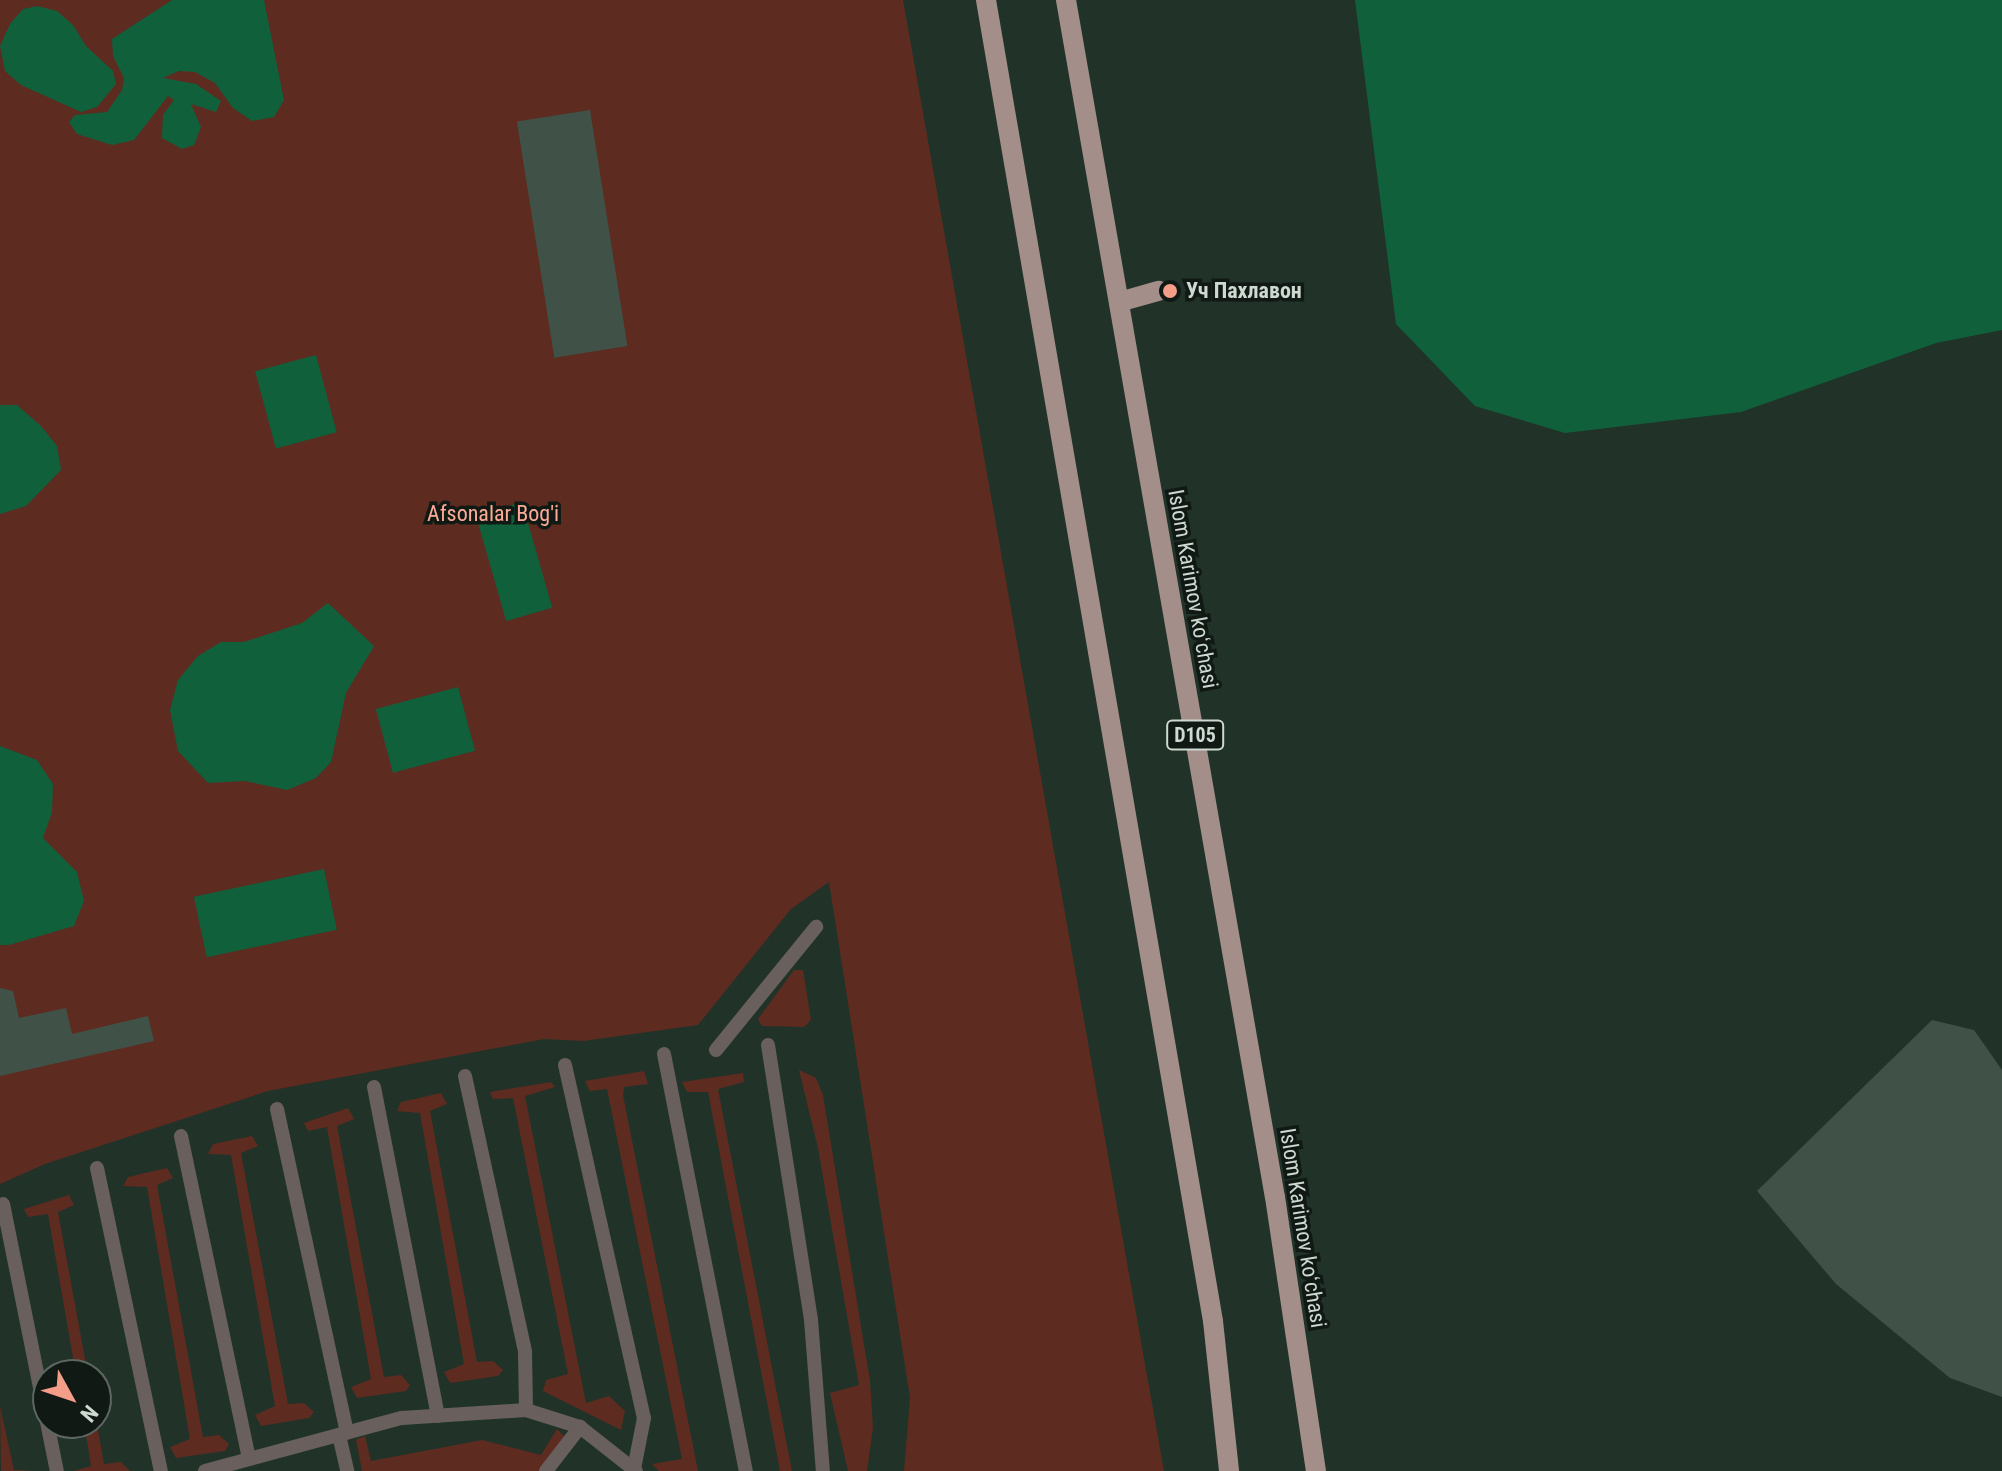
<!DOCTYPE html>
<html>
<head>
<meta charset="utf-8">
<style>
	body { margin:0 }
	#map { position:relative; width:2002px; height:1471px; overflow:hidden; background:#213328; font-family:"Roboto Condensed",sans-serif }
	div>[style] { position:absolute }
	.green>* { inset:0; background:#5d2b20 }
	.water>* { inset:0; background:#10603b; transform-origin:0 0 }
	.building>* { inset:0; background:#405247; transform-origin:0 0 }
	.lane>* { height:14px; margin:-7px; padding:0 7px; transform-origin:7px; border-radius:7px; background:#695f5c }
	.primary>* { height:20px; margin:-10px; padding:0 10px; transform-origin:10px; border-radius:10px; background:#a38e89 }
	.dots>* { width:22px; height:22px; translate:-50% -50%; box-sizing:border-box; border:4px solid #111914; border-radius:50% }
	span { translate:-50% -50%; white-space:nowrap; text-align:center; line-height:1.15; -webkit-text-stroke:7px #111914; paint-order:stroke }
	.shield-label span { padding:2px 6px; background:#111914; border:2px solid; border-radius:6px; -webkit-text-stroke-width:0 }
	.shield-label { font-size:20px; color:#ced9d2; font-weight:700 }
	.poi-label { font-size:22px; color:#ced9d2; font-weight:700 }
	.left { translate:0 -50%; text-align:left }
	.park-label { font-size:22px; color:#fdab98 }
	.street-label { font-size:22px; color:#ced9d2 }
	.north { position:absolute; left:32px; top:1359px; width:80px; height:80px; box-sizing:border-box; background:#111914; border:2px solid #5d6660; border-radius:50%; rotate:130deg; font-size:22px; font-weight:700; line-height:32px; text-align:center; color:#ced9d2 }
	.north::after { content:''; display:block; margin:auto; width:28px; height:36px; background:#f49e8a; clip-path:polygon(50% 0,100% 100%,50% 72%,0 100%) }
</style>
</head>
<body>
<div id="map">
	<div class="green">
		<i style="clip-path:polygon(0 0,903px 0,1164px 1471px,904px 1471px,910px 1398px,829px 882px,791px 909px,698px 1025px,583px 1041px,544px 1039px,268px 1091px,45px 1164px,0 1184px)"></i>
		<i style="clip-path:polygon(794px 970px,803px 970px,811px 1020px,804px 1027px,762px 1026px,758px 1019px)"></i>
		<i style="clip-path:polygon(799px 1070px,816px 1078px,823px 1095px,870px 1381px,873px 1428px,867px 1471px,848px 1471px,830px 1393px,859px 1385px,818px 1148px)"></i>
		<i style="clip-path:polygon(644px 1071px,648px 1084px,624px 1087px,623px 1095px,698px 1471px,659px 1471px,652px 1464px,682px 1459px,607px 1089px,590px 1091px,585px 1081px)"></i>
		<i style="clip-path:polygon(743px 1073px,744px 1082px,718px 1089px,792px 1471px,780px 1471px,708px 1092px,687px 1092px,682px 1082px)"></i>
		<i style="clip-path:polygon(551px 1082px,555px 1087px,525px 1096px,586px 1403px,609px 1396px,625px 1411px,621px 1430px,543px 1391px,546px 1380px,568px 1374px,513px 1098px,493px 1099px,490px 1092px)"></i>
		<i style="clip-path:polygon(441px 1093px,447px 1104px,430px 1111px,477px 1362px,493px 1361px,503px 1370px,498px 1376px,450px 1383px,444px 1372px,464px 1364px,420px 1113px,397px 1111px,401px 1102px)"></i>
		<i style="clip-path:polygon(348px 1108px,354px 1119px,337px 1126px,384px 1377px,401px 1375px,410px 1385px,406px 1391px,357px 1398px,351px 1387px,371px 1379px,327px 1127px,308px 1131px,304px 1123px)"></i>
		<i style="clip-path:polygon(252px 1136px,258px 1146px,241px 1153px,288px 1404px,304px 1403px,314px 1412px,309px 1418px,261px 1426px,255px 1415px,275px 1406px,231px 1155px,208px 1154px,213px 1144px)"></i>
		<i style="clip-path:polygon(167px 1168px,173px 1178px,157px 1185px,203px 1437px,219px 1435px,229px 1444px,225px 1451px,176px 1458px,170px 1447px,190px 1439px,147px 1187px,123px 1186px,128px 1177px)"></i>
		<i style="clip-path:polygon(69px 1195px,74px 1205px,58px 1212px,88px 1375px,76px 1375px,48px 1214px,28px 1217px,24px 1209px)"></i>
		<i style="clip-path:polygon(0 1406px,14px 1470px,36px 1471px,1px 1471px)"></i>
		<i style="clip-path:polygon(96px 1419px,104px 1464px,121px 1462px,130px 1471px,74px 1471px,91px 1466px,84px 1423px,96px 1423px)"></i>
		<i style="clip-path:polygon(557px 1429px,567px 1439px,539px 1471px,362px 1471px,356px 1440px,365px 1436px,371px 1461px,482px 1440px,541px 1455px)"></i>
	</div>
	<div class="water">
		<i style="clip-path:polygon(172px 0,264px 0,284px 100px,274px 117px,252px 121px,233px 108px,215px 83px,195px 72px,179px 71px,163px 78px,196px 84px,221px 101px,216px 112px,191px 104px,201px 127px,194px 145px,182px 149px,162px 138px,163px 115px,174px 100px,168px 96px,134px 140px,112px 145px,77px 134px,69px 122px,75px 115px,107px 112px,122px 90px,124px 78px,113px 56px,112px 39px)"></i>
		<i style="clip-path:polygon(1355px 0,2002px 0,2002px 330px,1936px 343px,1741px 412px,1565px 433px,1475px 406px,1396px 324px)"></i>
		<i style="clip-path:polygon(37px 6px,57px 11px,73px 25px,86px 46px,113px 71px,116px 84px,97px 107px,81px 112px,21px 85px,5px 71px,0 46px,10px 24px,23px 9px)"></i>
		<i style="left:316px;top:355px;width:80px;height:63px;rotate:75deg"></i>
		<i style="clip-path:polygon(0 405px,17px 405px,41px 426px,57px 446px,61px 470px,26px 506px,0 514px)"></i>
		<i style="left:522px;top:502px;width:110px;height:48px;rotate:74deg"></i>
		<i style="clip-path:polygon(328px 603px,374px 646px,346px 693px,331px 762px,316px 778px,287px 790px,245px 781px,208px 783px,178px 751px,170px 710px,178px 680px,198px 656px,221px 642px,244px 642px,302px 623px)"></i>
		<i style="left:458px;top:687px;width:66px;height:85px;rotate:75deg"></i>
		<i style="clip-path:polygon(0 746px,37px 760px,53px 784px,52px 812px,43px 838px,77px 872px,84px 901px,74px 926px,9px 945px,0 945px)"></i>
		<i style="left:324px;top:869px;width:62px;height:133px;rotate:78deg"></i>
	</div>
	<div class="building">
		<i style="left:590px;top:110px;width:239px;height:74px;rotate:81deg"></i>
		<i style="clip-path:polygon(0 988px,13px 991px,19px 1018px,66px 1008px,72px 1034px,148px 1016px,154px 1041px,0 1076px)"></i>
		<i style="clip-path:polygon(1932px 1020px,1974px 1030px,2002px 1070px,2002px 1397px,1950px 1378px,1836px 1284px,1757px 1191px)"></i>
	</div>
	<div class="lane">
		<i style="left:768px;top:1045px;width:278px;rotate:81.1deg"></i>
		<i style="left:811px;top:1320px;width:151px;rotate:85.5deg"></i>
		<i style="left:716px;top:1050px;width:159px;rotate:-50.9deg"></i>
		<i style="left:664px;top:1054px;width:425px;rotate:78.9deg"></i>
		<i style="left:565px;top:1065px;width:362px;rotate:77.4deg"></i>
		<i style="left:644px;top:1418px;width:52px;rotate:101.1deg"></i>
		<i style="left:465px;top:1076px;width:282px;rotate:77.7deg"></i>
		<i style="left:525px;top:1352px;width:58px;rotate:89deg"></i>
		<i style="left:374px;top:1087px;width:335px;rotate:79deg"></i>
		<i style="left:277px;top:1109px;width:331px;rotate:77.8deg"></i>
		<i style="left:181px;top:1136px;width:330px;rotate:78.1deg"></i>
		<i style="left:97px;top:1168px;width:310px;rotate:78.1deg"></i>
		<i style="left:3px;top:1204px;width:272px;rotate:78.6deg"></i>
		<i style="left:339px;top:1435px;width:37px;rotate:77deg"></i>
		<i style="left:205px;top:1471px;width:204px;rotate:-15.1deg"></i>
		<i style="left:402px;top:1418px;width:124px;rotate:-3.7deg"></i>
		<i style="left:526px;top:1410px;width:57px;rotate:17.5deg"></i>
		<i style="left:580px;top:1427px;width:71px;rotate:38.2deg"></i>
		<i style="left:546px;top:1471px;width:56px;rotate:-52.3deg"></i>
	</div>
	<div class="primary">
		<i style="left:986px;top:0;width:1340px;rotate:80.25deg"></i>
		<i style="left:1213px;top:1321px;width:151px;rotate:83.9deg"></i>
		<i style="left:1066px;top:0;width:1215px;rotate:80.1deg"></i>
		<i style="left:1275px;top:1197px;width:277px;rotate:81.5deg"></i>
		<i style="left:1119px;top:302px;width:41px;rotate:-15.8deg"></i>
	</div>
	<div class="dots">
		<i style="left:1170px;top:291px;background:#f49e8a"></i>
	</div>
	<div class="shield-label">
		<span style="left:1195px;top:735px">D105</span>
	</div>
	<div class="poi-label">
		<span class="left" style="left:1186px;top:291px">Уч Пахлавон</span>
	</div>
	<div class="park-label">
		<span style="left:493px;top:514px">Afsonalar Bog'i</span>
	</div>
	<div class="street-label">
		<span style="left:1193px;top:589px;rotate:80deg">Islom Karimov koʻchasi</span>
		<span style="left:1303px;top:1228px;rotate:81deg">Islom Karimov koʻchasi</span>
	</div>
	<div class="north">N</div>
</div>
</body>
</html>
